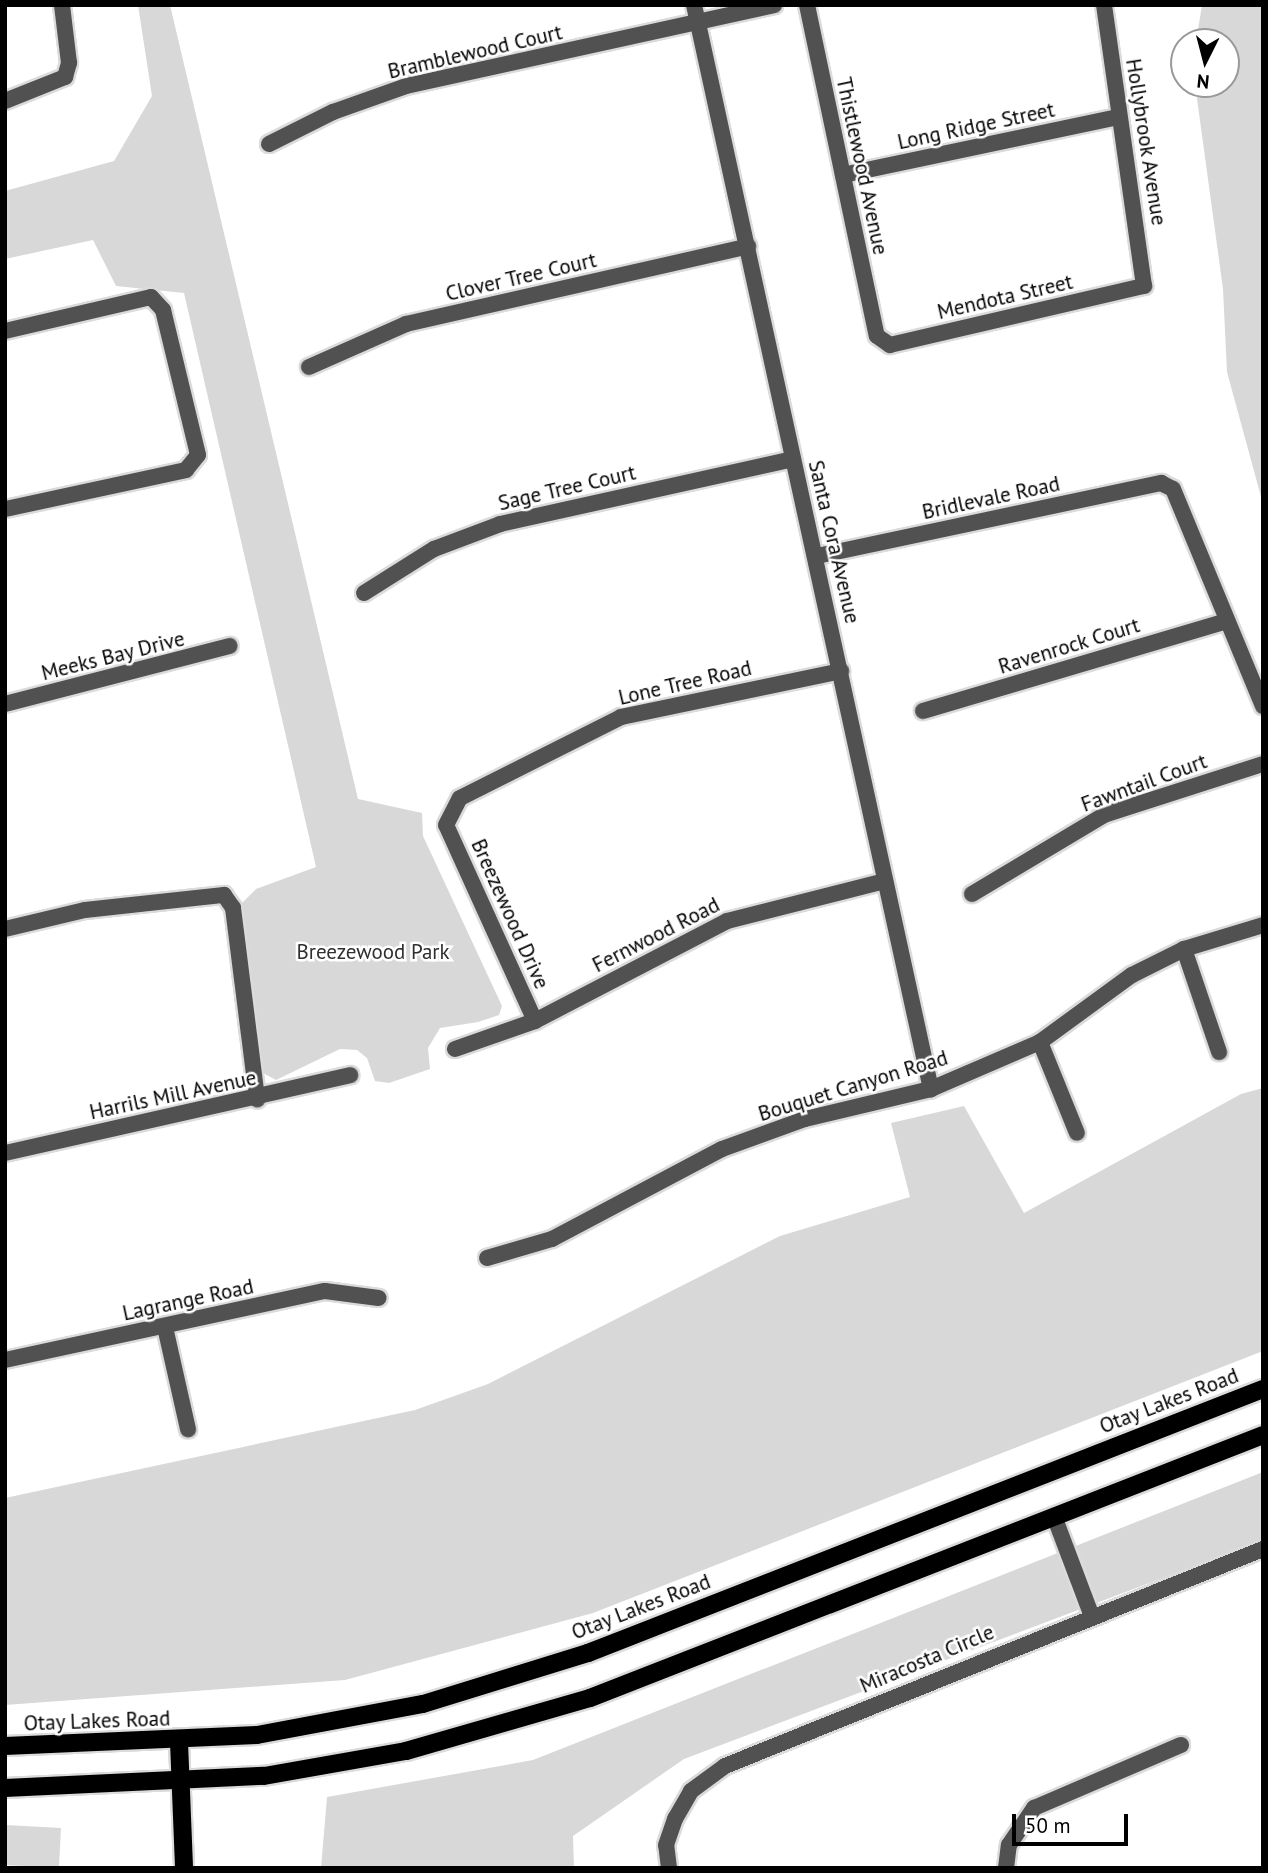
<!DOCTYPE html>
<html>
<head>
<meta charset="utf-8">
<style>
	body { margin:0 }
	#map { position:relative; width:1268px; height:1873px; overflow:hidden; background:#fff; font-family:"PT Sans",sans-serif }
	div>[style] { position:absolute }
	.green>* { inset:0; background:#d8d8d8; transform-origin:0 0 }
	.roads { filter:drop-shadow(2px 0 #dbdbdb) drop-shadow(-2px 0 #dbdbdb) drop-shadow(0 2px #dbdbdb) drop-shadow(0 -2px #dbdbdb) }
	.minor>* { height:16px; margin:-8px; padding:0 8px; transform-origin:8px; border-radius:8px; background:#515151 }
	.major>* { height:18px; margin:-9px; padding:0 9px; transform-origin:9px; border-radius:9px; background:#000 }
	span { translate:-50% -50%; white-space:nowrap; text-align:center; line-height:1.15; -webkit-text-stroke:5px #fff; paint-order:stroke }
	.street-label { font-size:21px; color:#000 }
	.park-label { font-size:21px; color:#2f2f2f }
	.frame { position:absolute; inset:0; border:7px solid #000; pointer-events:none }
	.north { position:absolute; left:1170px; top:28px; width:70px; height:70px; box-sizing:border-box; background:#fff; border:2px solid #999; border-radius:50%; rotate:186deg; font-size:19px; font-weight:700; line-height:28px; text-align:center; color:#000 }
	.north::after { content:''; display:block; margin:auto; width:24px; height:32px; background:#000; clip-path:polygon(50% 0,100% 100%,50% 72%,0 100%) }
	.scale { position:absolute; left:1012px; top:1814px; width:116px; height:32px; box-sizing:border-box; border:4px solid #000; border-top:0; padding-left:9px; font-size:21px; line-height:24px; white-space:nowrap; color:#000; -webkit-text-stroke:5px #fff; paint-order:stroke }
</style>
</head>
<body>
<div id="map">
	<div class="green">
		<i style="clip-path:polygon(138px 5px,170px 5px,358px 799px,422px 813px,423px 836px,502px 1006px,499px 1015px,478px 1022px,440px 1028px,428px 1048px,430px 1069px,389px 1083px,375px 1081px,367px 1058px,357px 1050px,340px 1049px,276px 1080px,263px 1073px,242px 903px,256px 889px,316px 867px,184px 293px,116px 286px,93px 240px,5px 259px,5px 191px,114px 161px,152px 96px)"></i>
		<i style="clip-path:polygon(1202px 5px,1263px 5px,1263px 504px,1227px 372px,1223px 289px,1195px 84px,1226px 84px,1226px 42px,1196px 42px)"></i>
		<i style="clip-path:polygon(1263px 1088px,1263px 1351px,593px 1613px,345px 1680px,5px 1705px,5px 1498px,415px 1410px,488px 1384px,780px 1236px,910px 1197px,891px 1123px,964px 1106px,1024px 1213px,1241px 1094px)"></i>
		<i style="clip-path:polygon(1263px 1472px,1263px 1540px,684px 1759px,573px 1836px,574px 1868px,321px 1868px,327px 1797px,533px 1760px)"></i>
		<i style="left:61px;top:1828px;width:40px;height:56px;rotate:93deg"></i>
	</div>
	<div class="roads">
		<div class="minor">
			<i style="left:694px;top:5px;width:1110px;rotate:77.67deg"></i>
			<i style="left:807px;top:5px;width:338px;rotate:78.1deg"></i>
			<i style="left:877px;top:336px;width:16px;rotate:35deg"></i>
			<i style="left:890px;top:345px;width:261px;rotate:-13.1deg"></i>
			<i style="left:1144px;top:286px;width:284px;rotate:-98.1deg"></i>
			<i style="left:5px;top:101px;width:65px;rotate:-21.8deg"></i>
			<i style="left:65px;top:77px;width:15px;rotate:-74deg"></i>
			<i style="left:69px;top:63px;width:58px;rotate:-96.9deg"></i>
			<i style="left:269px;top:144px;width:72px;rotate:-26.6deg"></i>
			<i style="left:333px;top:112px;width:77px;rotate:-19.6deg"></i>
			<i style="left:406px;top:86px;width:377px;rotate:-12.4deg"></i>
			<i style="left:843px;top:175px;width:281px;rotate:-11.9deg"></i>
			<i style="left:5px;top:331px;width:150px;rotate:-13.1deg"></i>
			<i style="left:151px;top:297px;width:18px;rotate:47deg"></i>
			<i style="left:163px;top:310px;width:149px;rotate:76.4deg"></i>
			<i style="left:198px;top:455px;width:19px;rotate:129deg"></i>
			<i style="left:186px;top:470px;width:185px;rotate:167.8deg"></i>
			<i style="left:309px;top:367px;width:106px;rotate:-23.9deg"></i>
			<i style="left:406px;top:324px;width:351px;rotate:-12.8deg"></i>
			<i style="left:817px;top:556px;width:352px;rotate:-12deg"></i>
			<i style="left:1161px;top:483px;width:13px;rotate:27deg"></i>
			<i style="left:1173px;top:489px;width:235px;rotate:67.5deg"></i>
			<i style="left:364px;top:593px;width:83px;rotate:-32.2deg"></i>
			<i style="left:434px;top:549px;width:71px;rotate:-20.7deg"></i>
			<i style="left:500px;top:524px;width:300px;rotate:-12.5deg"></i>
			<i style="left:5px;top:704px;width:232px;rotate:-14.5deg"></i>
			<i style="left:923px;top:711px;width:316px;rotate:-16.5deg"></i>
			<i style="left:972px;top:894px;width:154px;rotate:-30.9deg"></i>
			<i style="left:1104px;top:815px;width:167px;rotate:-17.8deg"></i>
			<i style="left:5px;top:929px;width:82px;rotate:-13.4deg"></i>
			<i style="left:85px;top:910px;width:140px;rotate:-6.2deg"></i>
			<i style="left:224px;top:895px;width:16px;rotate:55deg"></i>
			<i style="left:233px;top:908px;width:193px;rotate:82.8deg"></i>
			<i style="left:1184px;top:949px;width:109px;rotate:71.2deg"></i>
			<i style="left:535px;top:1021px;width:215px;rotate:-114.4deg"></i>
			<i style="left:446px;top:825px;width:30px;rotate:-63deg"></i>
			<i style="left:460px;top:798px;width:180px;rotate:-26.7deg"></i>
			<i style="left:621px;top:717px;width:225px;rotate:-11.8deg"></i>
			<i style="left:1040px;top:1042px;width:98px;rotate:67.9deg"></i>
			<i style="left:455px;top:1049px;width:85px;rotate:-19.3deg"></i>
			<i style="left:535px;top:1021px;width:216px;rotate:-27.5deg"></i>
			<i style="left:727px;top:921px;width:163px;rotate:-14.2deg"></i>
			<i style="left:5px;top:1153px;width:354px;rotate:-12.7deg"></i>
			<i style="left:487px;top:1258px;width:68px;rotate:-16.3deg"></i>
			<i style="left:552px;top:1239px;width:192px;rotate:-27.9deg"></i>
			<i style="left:722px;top:1149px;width:88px;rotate:-19.9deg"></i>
			<i style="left:805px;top:1119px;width:130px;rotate:-13.4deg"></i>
			<i style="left:931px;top:1089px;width:119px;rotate:-23.3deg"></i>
			<i style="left:1040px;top:1042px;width:114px;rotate:-36.1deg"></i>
			<i style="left:1132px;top:975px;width:58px;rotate:-26.6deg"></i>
			<i style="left:1184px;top:949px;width:83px;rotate:-16.9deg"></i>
			<i style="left:165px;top:1327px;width:105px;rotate:77.3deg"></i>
			<i style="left:5px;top:1360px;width:327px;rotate:-12.2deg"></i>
			<i style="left:325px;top:1291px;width:54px;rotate:7.4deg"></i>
			<i style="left:1054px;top:1516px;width:105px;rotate:69.3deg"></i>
			<i style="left:669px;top:1868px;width:23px;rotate:-97deg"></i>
			<i style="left:666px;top:1845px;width:28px;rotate:-71deg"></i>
			<i style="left:675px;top:1819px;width:32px;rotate:-60deg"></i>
			<i style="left:691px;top:1791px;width:42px;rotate:-36.3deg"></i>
			<i style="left:725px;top:1766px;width:580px;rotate:-21.97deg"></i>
			<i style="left:1006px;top:1868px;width:23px;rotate:-83deg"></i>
			<i style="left:1009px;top:1845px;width:45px;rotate:-56deg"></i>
			<i style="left:1034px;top:1808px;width:160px;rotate:-23.2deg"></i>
		</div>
		<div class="major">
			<i style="left:179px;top:1742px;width:126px;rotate:87.7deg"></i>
			<i style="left:5px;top:1746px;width:252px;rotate:-2.5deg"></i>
			<i style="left:257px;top:1735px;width:169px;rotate:-10.6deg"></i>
			<i style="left:423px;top:1704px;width:173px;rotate:-17.2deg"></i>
			<i style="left:588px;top:1653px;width:725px;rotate:-21.36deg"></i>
			<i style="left:5px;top:1788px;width:259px;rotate:-2.7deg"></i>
			<i style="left:264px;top:1776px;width:144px;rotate:-10deg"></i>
			<i style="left:406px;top:1751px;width:191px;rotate:-16.1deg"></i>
			<i style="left:590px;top:1698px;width:723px;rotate:-21.34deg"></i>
		</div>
	</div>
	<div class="street-label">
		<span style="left:475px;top:52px;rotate:-13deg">Bramblewood Court</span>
		<span style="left:976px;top:126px;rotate:-12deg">Long Ridge Street</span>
		<span style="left:1146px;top:142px;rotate:81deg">Hollybrook Avenue</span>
		<span style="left:862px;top:166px;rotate:78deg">Thistlewood Avenue</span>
		<span style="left:521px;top:277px;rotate:-13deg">Clover Tree Court</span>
		<span style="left:1005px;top:297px;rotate:-13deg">Mendota Street</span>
		<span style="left:567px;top:488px;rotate:-13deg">Sage Tree Court</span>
		<span style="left:991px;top:498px;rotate:-12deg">Bridlevale Road</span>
		<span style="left:834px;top:542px;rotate:77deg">Santa Cora Avenue</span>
		<span style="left:1069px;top:646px;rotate:-17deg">Ravenrock Court</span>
		<span style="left:113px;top:656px;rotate:-14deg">Meeks Bay Drive</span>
		<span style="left:685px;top:683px;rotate:-13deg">Lone Tree Road</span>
		<span style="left:1144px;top:783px;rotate:-20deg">Fawntail Court</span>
		<span style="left:510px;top:914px;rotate:66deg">Breezewood Drive</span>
		<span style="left:656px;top:935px;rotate:-27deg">Fernwood Road</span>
		<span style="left:853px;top:1086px;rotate:-17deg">Bouquet Canyon Road</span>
		<span style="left:173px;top:1095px;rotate:-12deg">Harrils Mill Avenue</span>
		<span style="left:188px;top:1300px;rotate:-12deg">Lagrange Road</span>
		<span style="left:1169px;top:1401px;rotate:-21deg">Otay Lakes Road</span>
		<span style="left:641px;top:1607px;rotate:-21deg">Otay Lakes Road</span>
		<span style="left:927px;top:1659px;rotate:-23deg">Miracosta Circle</span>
		<span style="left:97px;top:1721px;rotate:-2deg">Otay Lakes Road</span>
	</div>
	<div class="park-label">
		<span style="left:373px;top:952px">Breezewood Park</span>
	</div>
	<div class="frame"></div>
	<div class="north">N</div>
	<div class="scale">50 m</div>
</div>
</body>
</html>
